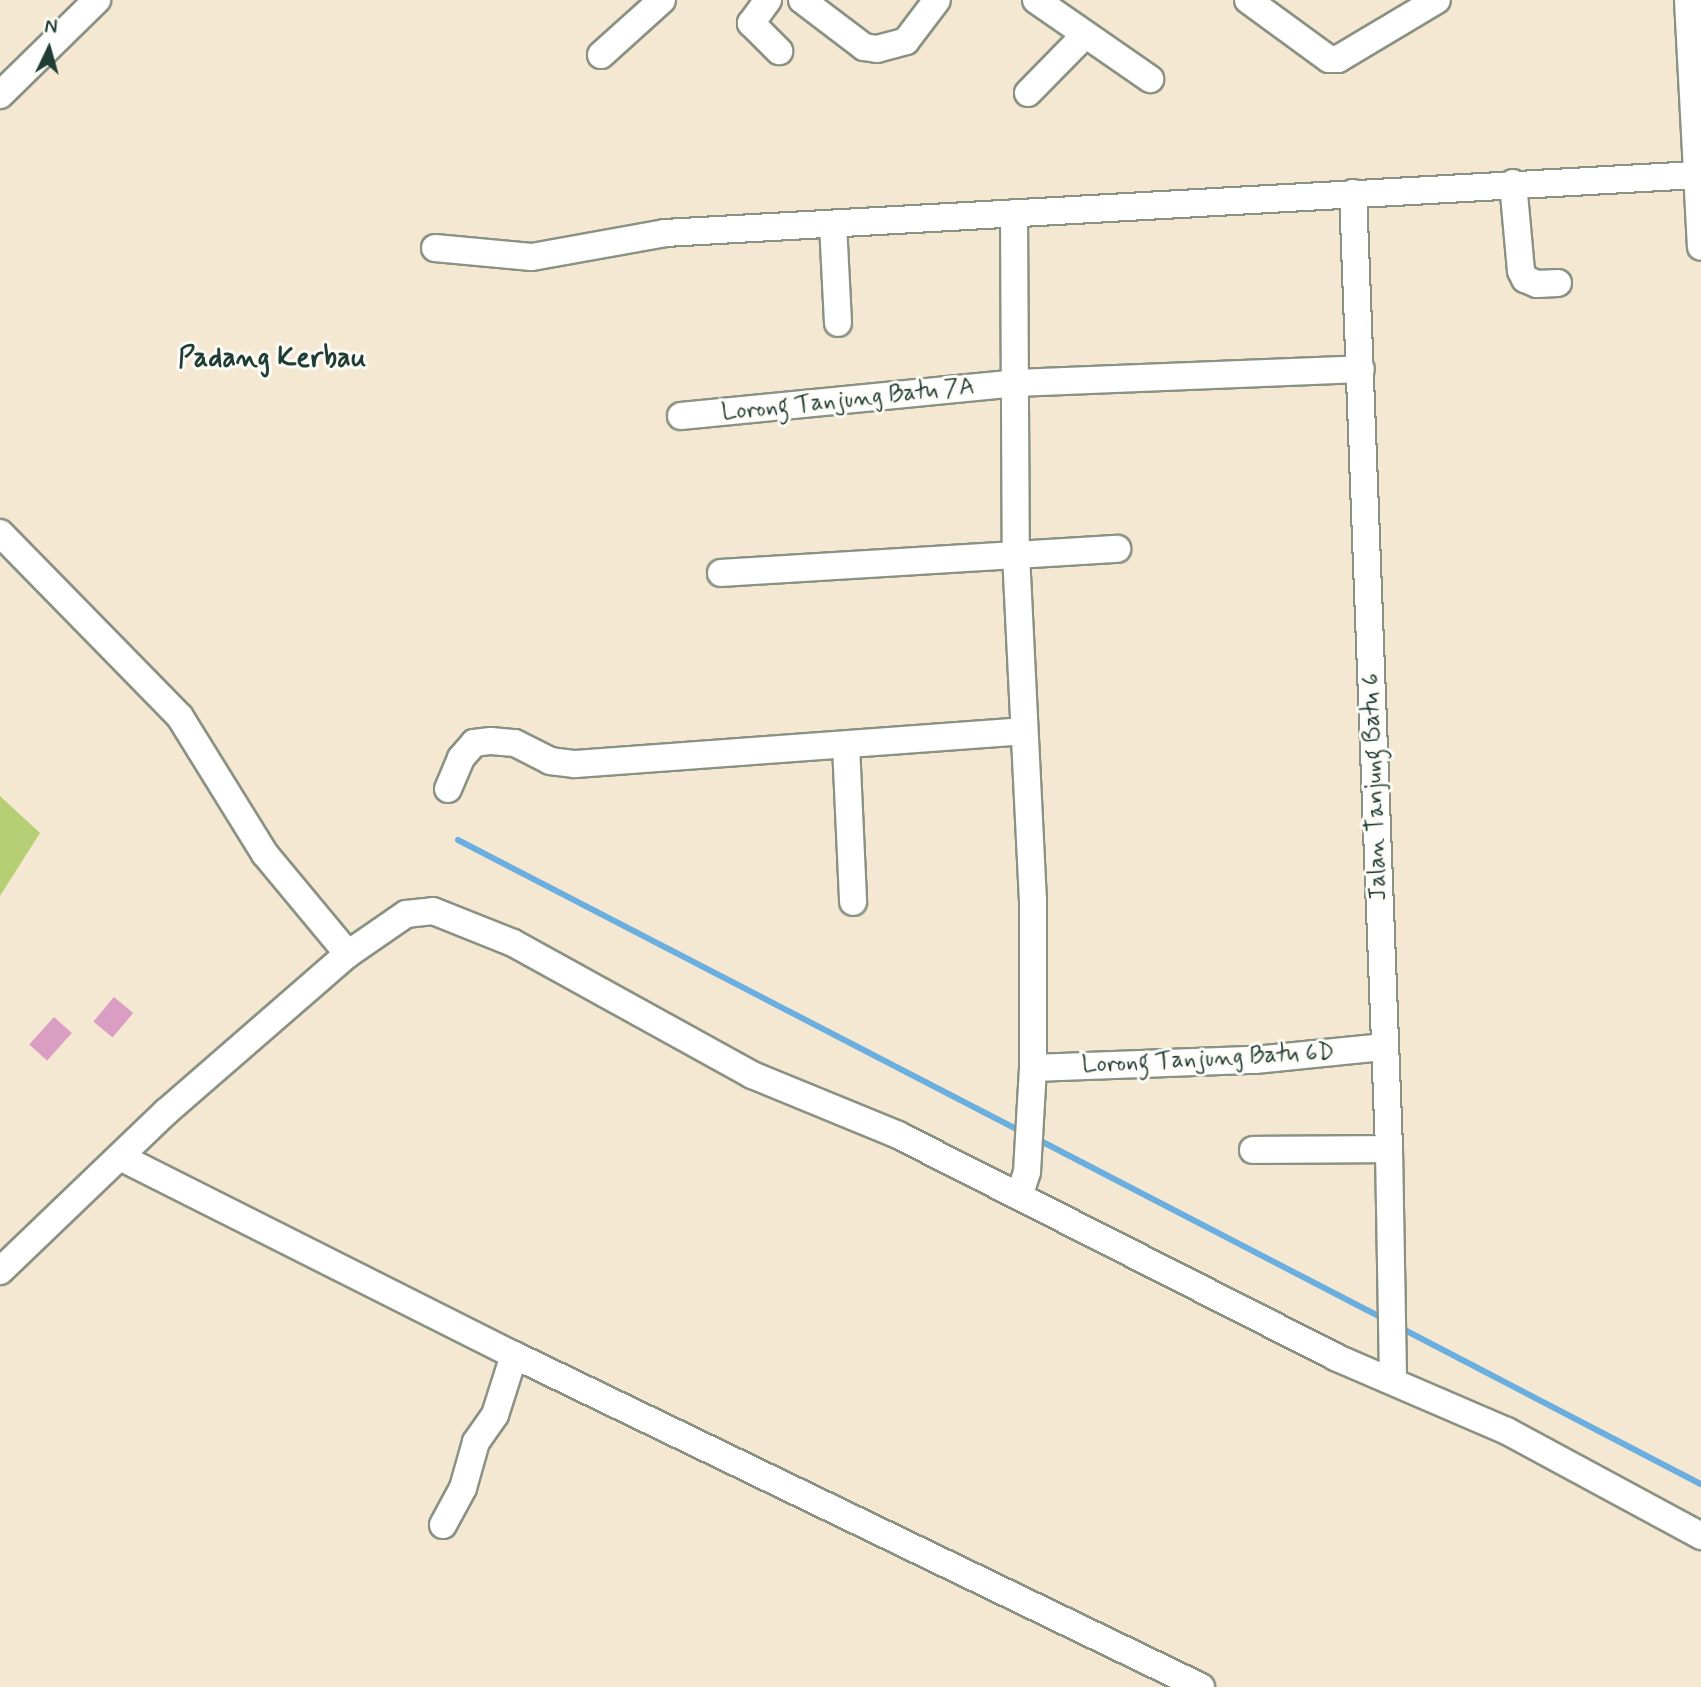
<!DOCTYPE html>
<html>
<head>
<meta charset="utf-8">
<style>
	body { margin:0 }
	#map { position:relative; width:1701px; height:1687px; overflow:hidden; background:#f5e8d2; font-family:Mynerve,sans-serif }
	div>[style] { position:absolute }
	.green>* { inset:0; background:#b7cf74 }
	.stream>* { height:6px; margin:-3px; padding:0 3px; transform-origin:3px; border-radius:3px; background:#6baee0 }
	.building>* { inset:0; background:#d99ec1; transform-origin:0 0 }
	.roads { filter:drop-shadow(2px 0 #8a9283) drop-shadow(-2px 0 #8a9283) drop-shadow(0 2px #8a9283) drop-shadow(0 -2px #8a9283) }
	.minor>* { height:26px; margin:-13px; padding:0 13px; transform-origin:13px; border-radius:13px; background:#fff }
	span { translate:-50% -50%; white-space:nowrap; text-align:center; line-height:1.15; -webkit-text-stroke:6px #fdfcf7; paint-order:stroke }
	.street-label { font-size:24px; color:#1f3d34 }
	.quarter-label { font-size:28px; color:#1f3d34; font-weight:700 }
	.north { position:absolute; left:14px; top:14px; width:70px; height:70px; -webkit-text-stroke:5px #fdfcf7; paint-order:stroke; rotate:5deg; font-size:19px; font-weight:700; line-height:28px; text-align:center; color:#1f3d34 }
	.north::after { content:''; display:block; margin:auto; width:24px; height:32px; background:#1f3d34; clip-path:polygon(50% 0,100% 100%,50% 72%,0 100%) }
</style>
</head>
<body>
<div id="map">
	<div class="green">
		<i style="clip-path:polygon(0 796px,40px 833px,0 896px)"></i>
	</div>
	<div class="stream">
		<i style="left:458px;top:840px;width:635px;rotate:27.37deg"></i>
		<i style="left:1035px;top:1138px;width:395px;rotate:27.4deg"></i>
		<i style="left:1399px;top:1327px;width:340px;rotate:27.5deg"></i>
	</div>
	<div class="building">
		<i style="left:114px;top:997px;width:25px;height:32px;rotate:40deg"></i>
		<i style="left:54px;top:1017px;width:24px;height:37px;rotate:42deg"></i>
	</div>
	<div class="roads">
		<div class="minor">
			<i style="left:768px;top:0;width:29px;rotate:126deg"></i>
			<i style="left:751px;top:23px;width:40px;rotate:45deg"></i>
			<i style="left:802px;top:0;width:78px;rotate:37.2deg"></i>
			<i style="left:864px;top:47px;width:13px;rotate:9deg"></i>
			<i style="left:877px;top:49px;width:30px;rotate:-15deg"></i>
			<i style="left:906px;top:41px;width:51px;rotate:-52.9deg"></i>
			<i style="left:1036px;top:0;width:139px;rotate:34.7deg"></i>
			<i style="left:1248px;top:0;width:100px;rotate:36.1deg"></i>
			<i style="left:1329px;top:59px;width:9px"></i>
			<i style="left:1338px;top:59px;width:115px;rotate:-30.8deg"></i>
			<i style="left:1688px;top:0;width:247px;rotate:87deg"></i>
			<i style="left:601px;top:55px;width:82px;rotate:-42deg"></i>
			<i style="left:1028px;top:93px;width:81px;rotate:-45.5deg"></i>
			<i style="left:0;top:95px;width:136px;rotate:-44.4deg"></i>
			<i style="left:1513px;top:183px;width:88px;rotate:84.8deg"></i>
			<i style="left:1521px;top:271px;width:9px;rotate:63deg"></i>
			<i style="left:1525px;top:279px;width:13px;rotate:23deg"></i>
			<i style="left:1537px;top:284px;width:21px;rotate:-3deg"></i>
			<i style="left:1353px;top:193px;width:957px;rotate:87.84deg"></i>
			<i style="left:1389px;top:1149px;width:231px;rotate:89deg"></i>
			<i style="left:1014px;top:213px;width:341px;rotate:89.7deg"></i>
			<i style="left:1016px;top:554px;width:346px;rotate:87.2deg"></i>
			<i style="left:1033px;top:900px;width:168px;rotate:90deg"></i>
			<i style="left:1033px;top:1068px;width:104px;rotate:93.3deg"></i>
			<i style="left:1027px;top:1172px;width:23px;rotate:108deg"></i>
			<i style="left:833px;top:224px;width:99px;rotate:87.1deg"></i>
			<i style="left:435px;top:248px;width:97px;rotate:5.3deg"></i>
			<i style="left:532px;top:257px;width:135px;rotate:-10.2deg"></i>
			<i style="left:665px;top:233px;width:1034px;rotate:-3.22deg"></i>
			<i style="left:681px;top:416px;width:337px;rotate:-5.6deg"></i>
			<i style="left:1016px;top:383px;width:345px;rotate:-2.3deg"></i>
			<i style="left:0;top:533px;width:257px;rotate:45.6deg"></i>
			<i style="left:180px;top:717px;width:161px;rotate:58.2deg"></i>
			<i style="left:265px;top:854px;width:130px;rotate:50.3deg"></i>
			<i style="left:721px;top:573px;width:397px;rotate:-3.5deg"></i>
			<i style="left:846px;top:745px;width:157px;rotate:87.4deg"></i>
			<i style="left:448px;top:789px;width:34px;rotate:-67deg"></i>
			<i style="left:461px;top:758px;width:20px;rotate:-49deg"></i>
			<i style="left:474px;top:743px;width:17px;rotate:-7deg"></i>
			<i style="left:491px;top:741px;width:24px;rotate:5deg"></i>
			<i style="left:515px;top:743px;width:39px;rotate:27deg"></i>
			<i style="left:550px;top:761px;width:25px;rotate:7deg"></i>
			<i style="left:575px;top:764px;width:449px;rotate:-4.2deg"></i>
			<i style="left:1033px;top:1068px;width:222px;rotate:-2.1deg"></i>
			<i style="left:1255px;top:1060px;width:128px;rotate:-5.8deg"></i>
			<i style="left:1253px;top:1150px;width:136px;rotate:-0.4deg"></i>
			<i style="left:120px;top:1157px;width:441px;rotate:26.7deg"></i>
			<i style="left:514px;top:1355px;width:763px;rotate:25.79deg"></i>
			<i style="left:0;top:1271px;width:230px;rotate:-43.8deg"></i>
			<i style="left:166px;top:1112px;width:241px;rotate:-41deg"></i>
			<i style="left:348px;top:954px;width:70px;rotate:-34.6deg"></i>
			<i style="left:406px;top:914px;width:27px;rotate:-6deg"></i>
			<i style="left:433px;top:911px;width:86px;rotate:21.8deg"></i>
			<i style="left:513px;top:943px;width:273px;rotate:28.9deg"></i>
			<i style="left:752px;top:1075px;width:158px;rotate:22.3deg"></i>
			<i style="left:898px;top:1135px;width:490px;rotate:26.9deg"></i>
			<i style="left:1335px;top:1357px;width:187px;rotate:23.3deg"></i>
			<i style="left:1507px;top:1431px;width:221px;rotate:28.4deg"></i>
			<i style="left:443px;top:1525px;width:42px;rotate:-61.6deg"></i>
			<i style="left:463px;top:1488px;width:48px;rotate:-74.2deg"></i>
			<i style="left:476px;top:1442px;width:33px;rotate:-55deg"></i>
			<i style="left:495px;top:1415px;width:63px;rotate:-72.4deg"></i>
		</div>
	</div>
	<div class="street-label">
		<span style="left:848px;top:400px;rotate:-6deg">Lorong Tanjung Batu 7A</span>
		<span style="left:1375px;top:787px;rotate:-92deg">Jalan Tanjung Batu 6</span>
		<span style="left:1208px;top:1059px;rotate:-3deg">Lorong Tanjung Batu 6D</span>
	</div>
	<div class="quarter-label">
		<span style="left:272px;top:359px">Padang Kerbau</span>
	</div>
	<div class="north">N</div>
</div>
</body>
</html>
